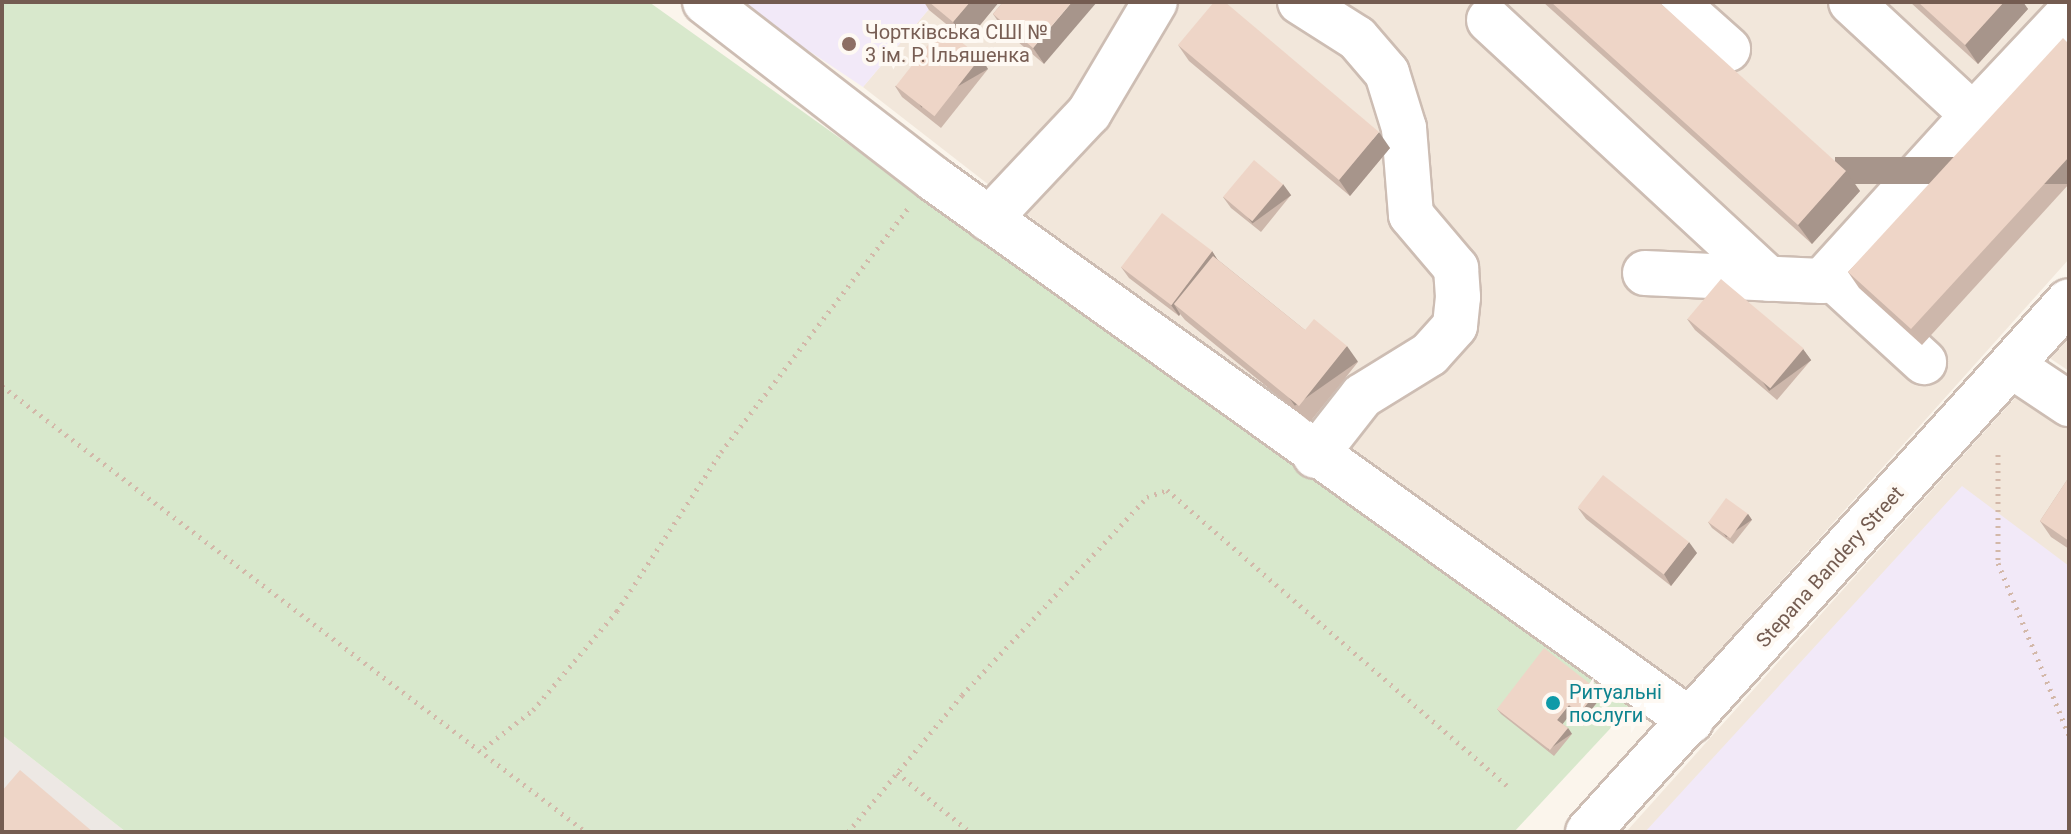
<!DOCTYPE html>
<html>
<head>
<meta charset="utf-8">
<style>
	body { margin:0 }
	#map { position:relative; width:2071px; height:834px; overflow:hidden; background:#fbf5ec; font-family:Roboto,sans-serif }
	div>[style] { position:absolute }
	.residential>* { inset:0; background:#f2e7db }
	.industrial>* { inset:0; background:#ede8e4 }
	.education>* { inset:0; background:#f2e9f8 }
	.green>* { inset:0; background:#d8e8cc }
	.path>* { height:5px; margin-top:-2.5px; transform-origin:0; background:repeating-linear-gradient(90deg,#d3b8a9 0 2px,transparent 0 8px) }
	.roads { filter:drop-shadow(2px 0 #cdbdb3) drop-shadow(-2px 0 #cdbdb3) drop-shadow(0 2px #cdbdb3) drop-shadow(0 -2px #cdbdb3) }
	.minor>* { height:44px; margin:-22px; padding:0 22px; transform-origin:22px; border-radius:22px; background:#fff }
	.wall>* { inset:0; background:#cdb7ab }
	.shaded-wall>* { inset:0; background:#a7958b; transform-origin:0 0 }
	.building>* { inset:0; background:#eed5c7; transform-origin:0 0 }
	.dots>* { width:22px; height:22px; translate:-50% -50%; box-sizing:border-box; border:4px solid #fef9f3; border-radius:50% }
	span { translate:-50% -50%; white-space:nowrap; text-align:center; line-height:1.15; -webkit-text-stroke:8px #fef9f3; paint-order:stroke }
	.education-label { font-size:20px; color:#785e54 }
	.left { translate:0 -50%; text-align:left }
	.street-label { font-size:20px; color:#745c51 }
	.culture-label { font-size:20px; color:#0d838f }
	.frame { position:absolute; inset:0; border:4px solid #745c51; pointer-events:none }
</style>
</head>
<body>
<div id="map">
	<div class="residential">
		<i style="clip-path:polygon(935px 2px,2060px 2px,2069px 11px,2069px 259px,1665px 711px,863px 87px)"></i>
		<i style="clip-path:polygon(2069px 332px,2069px 371px,2048px 357px)"></i>
		<i style="clip-path:polygon(2021px 391px,2069px 420px,2069px 832px,1626px 832px)"></i>
	</div>
	<div class="industrial">
		<i style="clip-path:polygon(2px 735px,126px 832px,2px 832px)"></i>
	</div>
	<div class="education">
		<i style="clip-path:polygon(736px 2px,935px 2px,863px 87px)"></i>
		<i style="clip-path:polygon(1962px 486px,2069px 566px,2069px 832px,1645px 832px)"></i>
	</div>
	<div class="green">
		<i style="clip-path:polygon(2px 2px,649px 2px,1633px 704px,1514px 832px,126px 832px,2px 735px)"></i>
	</div>
	<div class="path">
		<i style="left:2px;top:386px;width:735px;rotate:37.37deg"></i>
		<i style="left:1998px;top:454px;width:109px;rotate:90deg"></i>
		<i style="left:1998px;top:563px;width:186px;rotate:67.6deg"></i>
		<i style="left:484px;top:748px;width:62px;rotate:-37.8deg"></i>
		<i style="left:533px;top:710px;width:130px;rotate:-49.7deg"></i>
		<i style="left:617px;top:611px;width:190px;rotate:-56.8deg"></i>
		<i style="left:721px;top:452px;width:309px;rotate:-52.5deg"></i>
		<i style="left:897px;top:773px;width:94px;rotate:38.9deg"></i>
		<i style="left:848px;top:832px;width:178px;rotate:-50.2deg"></i>
		<i style="left:962px;top:695px;width:271px;rotate:-46.9deg"></i>
		<i style="left:1147px;top:497px;width:21px;rotate:-19deg"></i>
		<i style="left:1167px;top:490px;width:454px;rotate:41deg"></i>
	</div>
	<div class="roads">
		<div class="minor">
			<i style="left:705px;top:2px;width:289px;rotate:37.7deg"></i>
			<i style="left:934px;top:179px;width:931px;rotate:35.6deg"></i>
			<i style="left:1300px;top:2px;width:67px;rotate:32.3deg"></i>
			<i style="left:1357px;top:38px;width:46px;rotate:49.4deg"></i>
			<i style="left:1387px;top:73px;width:58px;rotate:72.8deg"></i>
			<i style="left:1404px;top:128px;width:87px;rotate:85.4deg"></i>
			<i style="left:1411px;top:215px;width:70px;rotate:49.7deg"></i>
			<i style="left:1456px;top:268px;width:29px;rotate:86deg"></i>
			<i style="left:1458px;top:297px;width:29px;rotate:96deg"></i>
			<i style="left:1455px;top:326px;width:38px;rotate:132deg"></i>
			<i style="left:1430px;top:354px;width:80px;rotate:148.3deg"></i>
			<i style="left:1362px;top:396px;width:76px;rotate:128.1deg"></i>
			<i style="left:1675px;top:2px;width:71px;rotate:41.6deg"></i>
			<i style="left:1851px;top:2px;width:166px;rotate:42.8deg"></i>
			<i style="left:1973px;top:115px;width:140px;rotate:-46.7deg"></i>
			<i style="left:1489px;top:20px;width:381px;rotate:42.8deg"></i>
			<i style="left:989px;top:219px;width:146px;rotate:-46.7deg"></i>
			<i style="left:1089px;top:113px;width:129px;rotate:-59.3deg"></i>
			<i style="left:1645px;top:273px;width:177px;rotate:2.6deg"></i>
			<i style="left:1822px;top:281px;width:224px;rotate:-47.7deg"></i>
			<i style="left:1829px;top:275px;width:129px;rotate:42.5deg"></i>
			<i style="left:2012px;top:366px;width:69px;rotate:33.7deg"></i>
			<i style="left:1588px;top:832px;width:716px;rotate:-47.83deg"></i>
		</div>
	</div>
	<div class="wall">
		<i style="clip-path:polygon(924px 2px,999px 2px,967px 41px,929px 10px)"></i>
		<i style="clip-path:polygon(1003px 2px,1044px 64px,1004px 30px,993px 14px)"></i>
		<i style="clip-path:polygon(1543px 2px,1659px 2px,1860px 191px,1812px 244px)"></i>
		<i style="clip-path:polygon(1910px 2px,2023px 2px,2028px 9px,1978px 64px)"></i>
		<i style="clip-path:polygon(2069px 44px,2069px 184px,1922px 345px,1859px 288px,1848px 272px)"></i>
		<i style="clip-path:polygon(1178px 45px,1390px 148px,1350px 196px,1189px 61px)"></i>
		<i style="clip-path:polygon(988px 69px,941px 128px,902px 97px,895px 86px)"></i>
		<i style="clip-path:polygon(1291px 195px,1261px 232px,1231px 208px,1223px 197px)"></i>
		<i style="clip-path:polygon(1212px 251px,1217px 259px,1305px 330px,1358px 362px,1310px 422px,1185px 320px,1180px 314px,1179px 316px,1129px 278px,1121px 267px)"></i>
		<i style="clip-path:polygon(1687px 319px,1803px 349px,1811px 360px,1777px 400px,1695px 330px)"></i>
		<i style="clip-path:polygon(2069px 477px,2069px 549px,2051px 537px,2040px 521px)"></i>
		<i style="clip-path:polygon(1578px 508px,1697px 553px,1671px 586px,1586px 519px)"></i>
		<i style="clip-path:polygon(1748px 514px,1752px 520px,1733px 544px,1712px 528px,1708px 522px)"></i>
		<i style="clip-path:polygon(1602px 696px,1584px 719px,1573px 711px,1562px 724px,1568px 728px,1572px 734px,1554px 756px,1501px 714px,1497px 709px)"></i>
	</div>
	<div class="shaded-wall">
		<i style="clip-path:polygon(970px 2px,999px 2px,967px 41px,953px 22px)"></i>
		<i style="clip-path:polygon(1072px 2px,1097px 2px,1044px 64px,1033px 48px)"></i>
		<i style="clip-path:polygon(2004px 2px,2023px 2px,2028px 9px,1978px 64px,1965px 45px)"></i>
		<i style="left:981px;top:57px;width:14px;height:77px;rotate:60deg"></i>
		<i style="clip-path:polygon(1379px 132px,1390px 148px,1350px 196px,1339px 180px)"></i>
		<i style="left:2069px;top:157px;width:27px;height:234px;rotate:90deg"></i>
		<i style="clip-path:polygon(1846px 171px,1860px 191px,1812px 244px,1798px 225px)"></i>
		<i style="left:1283px;top:184px;width:14px;height:48px;rotate:54deg"></i>
		<i style="clip-path:polygon(1212px 251px,1219px 262px,1174px 304px,1180px 314px,1179px 316px,1171px 305px)"></i>
		<i style="left:1347px;top:346px;width:19px;height:77px;rotate:55deg"></i>
		<i style="left:1803px;top:349px;width:14px;height:52px;rotate:54deg"></i>
		<i style="left:1748px;top:514px;width:7px;height:31px;rotate:56deg"></i>
		<i style="clip-path:polygon(1689px 542px,1697px 553px,1671px 586px,1664px 574px)"></i>
		<i style="clip-path:polygon(1598px 690px,1602px 696px,1584px 719px,1580px 713px)"></i>
		<i style="clip-path:polygon(1569px 705px,1573px 711px,1561px 726px,1557px 720px)"></i>
		<i style="left:1568px;top:728px;width:7px;height:28px;rotate:56deg"></i>
	</div>
	<div class="building">
		<i style="clip-path:polygon(929px 2px,970px 2px,953px 22px)"></i>
		<i style="clip-path:polygon(1003px 2px,1072px 2px,1033px 48px,993px 14px)"></i>
		<i style="clip-path:polygon(1214px 2px,1225px 2px,1379px 132px,1339px 180px,1178px 45px)"></i>
		<i style="clip-path:polygon(1551px 2px,1659px 2px,1846px 171px,1798px 225px)"></i>
		<i style="clip-path:polygon(1918px 2px,2004px 2px,1965px 45px)"></i>
		<i style="left:942px;top:27px;width:49px;height:75px;rotate:38deg"></i>
		<i style="clip-path:polygon(2063px 38px,2069px 44px,2069px 157px,1911px 329px,1848px 272px)"></i>
		<i style="left:1254px;top:160px;width:38px;height:48px;rotate:40deg"></i>
		<i style="left:1162px;top:213px;width:63px;height:68px;rotate:37deg"></i>
		<i style="clip-path:polygon(1213px 256px,1305px 330px,1314px 319px,1347px 346px,1299px 406px,1174px 304px)"></i>
		<i style="left:1721px;top:279px;width:108px;height:52px;rotate:40deg"></i>
		<i style="left:1603px;top:475px;width:109px;height:41px;rotate:38deg"></i>
		<i style="clip-path:polygon(2069px 477px,2069px 541px,2040px 521px)"></i>
		<i style="left:1726px;top:498px;width:27px;height:30px;rotate:36deg"></i>
		<i style="clip-path:polygon(1544px 648px,1598px 690px,1580px 713px,1569px 705px,1557px 720px,1568px 728px,1550px 750px,1497px 709px)"></i>
		<i style="clip-path:polygon(20px 770px,93px 832px,2px 831px,2px 791px)"></i>
	</div>
	<div class="dots">
		<i style="left:849px;top:44px;background:#8d6e63"></i>
		<i style="left:1553px;top:703px;background:#0f9aa8"></i>
	</div>
	<div class="education-label">
		<span class="left" style="left:865px;top:44px">Чортківська СШІ №<br>3 ім. Р. Ільяшенка</span>
	</div>
	<div class="street-label">
		<span style="left:1830px;top:567px;rotate:-48deg">Stepana Bandery Street</span>
	</div>
	<div class="culture-label">
		<span class="left" style="left:1569px;top:704px">Ритуальні<br>послуги</span>
	</div>
	<div class="frame"></div>
</div>
</body>
</html>
